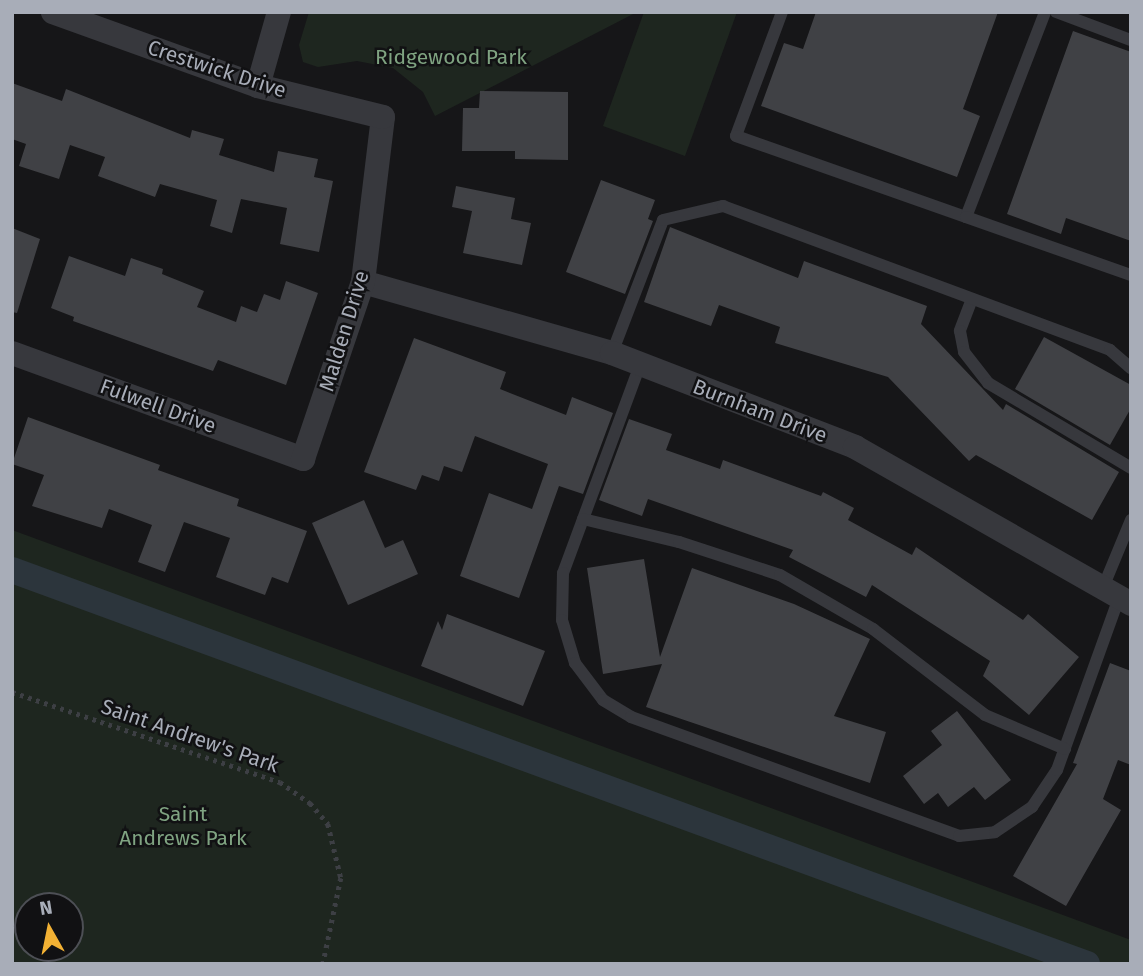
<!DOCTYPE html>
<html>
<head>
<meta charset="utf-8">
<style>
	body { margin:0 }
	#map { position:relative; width:1143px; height:976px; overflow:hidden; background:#161618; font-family:"Fira Sans",sans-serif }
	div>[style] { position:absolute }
	.green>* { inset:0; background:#1e261f }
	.canal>* { height:26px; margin:-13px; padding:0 13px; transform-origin:13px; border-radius:13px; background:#2c353c }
	.building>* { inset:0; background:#404145 }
	.path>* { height:4.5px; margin-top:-2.25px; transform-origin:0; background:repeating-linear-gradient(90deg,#3d3f44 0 3.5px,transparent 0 8.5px) }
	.service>* { height:12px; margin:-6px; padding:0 6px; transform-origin:6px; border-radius:6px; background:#37383d }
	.minor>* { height:24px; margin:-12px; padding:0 12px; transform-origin:12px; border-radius:12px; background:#37383d }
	span { translate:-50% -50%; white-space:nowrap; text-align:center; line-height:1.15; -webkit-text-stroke:5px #111113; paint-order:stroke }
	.park-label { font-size:21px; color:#7fa381 }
	.street-label { font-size:21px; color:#a8adb8 }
	.frame { position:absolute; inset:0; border:14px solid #a8adb8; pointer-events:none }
	.north { position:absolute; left:14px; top:892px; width:70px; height:70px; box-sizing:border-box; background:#111113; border:2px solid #4d4f55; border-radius:50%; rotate:351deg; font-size:19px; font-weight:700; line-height:28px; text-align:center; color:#a8adb8 }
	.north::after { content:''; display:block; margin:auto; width:24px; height:32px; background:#f2b134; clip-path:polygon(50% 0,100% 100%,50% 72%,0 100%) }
</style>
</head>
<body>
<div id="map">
	<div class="green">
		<i style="clip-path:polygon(309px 12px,637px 12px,435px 116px,423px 92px,393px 68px,357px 61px,318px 67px,303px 62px,299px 45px)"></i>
		<i style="clip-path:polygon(644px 12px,737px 12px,685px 156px,603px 126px)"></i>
		<i style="clip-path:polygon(evenodd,12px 530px,1131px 940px,1131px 964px,12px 964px,12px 530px,28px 906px,70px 906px,70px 948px,28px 948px,28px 906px)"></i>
	</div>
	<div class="canal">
		<i style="left:12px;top:570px;width:1145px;rotate:20.13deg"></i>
	</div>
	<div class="building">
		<i style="clip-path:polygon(816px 12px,998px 12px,963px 109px,980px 116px,957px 177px,761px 106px,784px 43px,803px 49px)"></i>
		<i style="clip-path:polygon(1073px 31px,1131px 52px,1131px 241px,1066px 218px,1061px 234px,1007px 214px)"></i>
		<i style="clip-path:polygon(12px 83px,62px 101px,66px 89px,190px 138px,192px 130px,224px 139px,219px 155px,274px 172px,278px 151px,318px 159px,314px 177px,333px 181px,319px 252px,280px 244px,287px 208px,241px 199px,232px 233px,210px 226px,217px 200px,160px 184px,155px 197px,98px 176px,105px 157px,70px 145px,59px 179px,19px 166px,26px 144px,12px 139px)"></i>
		<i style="clip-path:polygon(480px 91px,568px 92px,568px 160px,515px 159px,515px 151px,462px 151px,463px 108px,479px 108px)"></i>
		<i style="clip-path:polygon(601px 180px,655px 200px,648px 219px,653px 221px,625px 294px,566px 272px)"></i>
		<i style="clip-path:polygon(456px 186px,515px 198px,511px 219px,531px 223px,522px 265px,463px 253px,472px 211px,452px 207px)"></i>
		<i style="clip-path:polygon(670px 227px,798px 278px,804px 261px,927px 306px,921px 324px,1003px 410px,1006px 404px,1119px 472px,1092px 520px,976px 455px,969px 461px,888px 377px,775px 343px,780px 327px,719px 305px,711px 326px,644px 302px)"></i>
		<i style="clip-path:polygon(12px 228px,40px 239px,17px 313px,12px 312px)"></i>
		<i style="clip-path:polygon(69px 256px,125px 276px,131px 258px,163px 269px,162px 274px,204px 291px,197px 307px,236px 322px,241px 306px,257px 312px,264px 294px,280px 300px,286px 281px,318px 293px,286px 385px,218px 360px,213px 371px,73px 321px,74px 317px,51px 308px)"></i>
		<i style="clip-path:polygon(1044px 337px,1131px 385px,1131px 408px,1110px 445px,1015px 389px)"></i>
		<i style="clip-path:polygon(414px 338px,506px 372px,500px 389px,566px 415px,572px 397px,613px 413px,583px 494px,559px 486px,519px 598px,460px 576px,489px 493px,532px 509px,548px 464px,475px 436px,462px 472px,444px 466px,439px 481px,422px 475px,416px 490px,364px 472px)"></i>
		<i style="clip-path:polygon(28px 417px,160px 465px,158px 470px,239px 499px,237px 506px,307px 531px,288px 583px,272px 577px,265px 595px,216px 577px,230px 538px,184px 522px,165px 572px,138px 562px,152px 525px,109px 509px,102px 528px,32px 506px,44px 475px,12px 464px)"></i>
		<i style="clip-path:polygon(629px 419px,672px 434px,666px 450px,720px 469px,723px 460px,821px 496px,823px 492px,854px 508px,848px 520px,912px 555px,916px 547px,1023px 620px,1028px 614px,1079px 657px,1029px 715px,983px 676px,990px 661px,872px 585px,866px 597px,789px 557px,793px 550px,648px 499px,642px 516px,599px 500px)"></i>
		<i style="clip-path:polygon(364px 500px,385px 548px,403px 540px,418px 574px,348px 605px,312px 523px)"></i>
		<i style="clip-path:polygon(644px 559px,660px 657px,692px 568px,794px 604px,870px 639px,834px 716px,886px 732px,870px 783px,646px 707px,662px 664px,603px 674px,587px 568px)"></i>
		<i style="clip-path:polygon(447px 614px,545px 651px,523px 706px,421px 666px,438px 621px,442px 630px)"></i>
		<i style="clip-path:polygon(1110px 663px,1131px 671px,1131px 765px,1118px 760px,1103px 799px,1121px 810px,1066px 906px,1013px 876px,1077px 764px,1073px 763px)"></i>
		<i style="clip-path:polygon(957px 711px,1011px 780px,985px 800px,974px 787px,948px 807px,938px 793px,924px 804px,903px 776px,942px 745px,931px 731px)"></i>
	</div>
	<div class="path">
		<i style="left:12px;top:692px;width:283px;rotate:18.6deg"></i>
		<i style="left:280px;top:782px;width:37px;rotate:35deg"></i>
		<i style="left:310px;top:803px;width:28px;rotate:49deg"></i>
		<i style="left:328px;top:824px;width:56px;rotate:76.5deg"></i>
		<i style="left:341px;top:878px;width:88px;rotate:101.8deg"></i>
	</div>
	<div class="service">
		<i style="left:782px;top:12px;width:132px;rotate:110.4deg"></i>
		<i style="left:736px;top:136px;width:244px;rotate:19.4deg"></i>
		<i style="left:966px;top:217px;width:220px;rotate:-68.9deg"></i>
		<i style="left:1056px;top:12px;width:80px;rotate:20.5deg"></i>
		<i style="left:966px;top:217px;width:175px;rotate:19.4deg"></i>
		<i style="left:972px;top:299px;width:34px;rotate:111deg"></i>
		<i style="left:960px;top:331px;width:21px;rotate:79deg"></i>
		<i style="left:964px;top:352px;width:39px;rotate:52deg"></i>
		<i style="left:988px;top:383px;width:166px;rotate:30.7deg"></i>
		<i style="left:612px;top:353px;width:142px;rotate:-69deg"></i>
		<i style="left:663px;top:220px;width:62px;rotate:-13.1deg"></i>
		<i style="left:723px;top:206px;width:413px;rotate:20.4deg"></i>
		<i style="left:1110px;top:350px;width:28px;rotate:41deg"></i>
		<i style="left:640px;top:365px;width:222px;rotate:110.3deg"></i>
		<i style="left:563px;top:573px;width:47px;rotate:91.2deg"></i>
		<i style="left:562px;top:620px;width:45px;rotate:73.2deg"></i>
		<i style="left:575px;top:663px;width:46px;rotate:52.9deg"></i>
		<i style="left:603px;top:700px;width:33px;rotate:31deg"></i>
		<i style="left:631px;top:717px;width:349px;rotate:19.9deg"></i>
		<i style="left:959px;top:836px;width:36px;rotate:-6deg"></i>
		<i style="left:995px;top:832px;width:45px;rotate:-34deg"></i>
		<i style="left:1032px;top:807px;width:45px;rotate:-56deg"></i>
		<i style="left:1057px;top:770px;width:183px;rotate:-70.2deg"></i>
		<i style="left:583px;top:519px;width:99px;rotate:13.5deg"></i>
		<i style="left:679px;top:542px;width:106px;rotate:18.1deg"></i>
		<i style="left:780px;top:575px;width:108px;rotate:30.1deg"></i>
		<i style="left:873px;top:629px;width:141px;rotate:37.5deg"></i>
		<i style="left:985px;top:715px;width:87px;rotate:23deg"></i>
		<i style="left:1102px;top:590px;width:76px;rotate:-67.5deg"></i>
	</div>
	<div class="minor">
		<i style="left:258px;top:86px;width:77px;rotate:-74.2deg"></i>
		<i style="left:363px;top:282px;width:259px;rotate:15.9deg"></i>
		<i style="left:612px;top:353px;width:261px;rotate:21.1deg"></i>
		<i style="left:855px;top:447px;width:318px;rotate:29.6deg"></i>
		<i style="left:12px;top:353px;width:310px;rotate:20deg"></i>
		<i style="left:303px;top:459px;width:187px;rotate:-71.3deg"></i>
		<i style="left:363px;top:282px;width:166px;rotate:-83.1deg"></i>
		<i style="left:383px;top:117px;width:129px;rotate:-166.1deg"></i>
		<i style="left:258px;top:86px;width:218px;rotate:-160.2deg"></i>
	</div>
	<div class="park-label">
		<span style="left:451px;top:57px">Ridgewood Park</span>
		<span style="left:183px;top:826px">Saint<br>Andrews Park</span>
	</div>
	<div class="street-label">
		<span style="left:217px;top:69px;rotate:18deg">Crestwick Drive</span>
		<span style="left:344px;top:331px;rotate:-73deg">Malden Drive</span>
		<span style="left:158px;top:406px;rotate:20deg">Fulwell Drive</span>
		<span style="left:760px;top:411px;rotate:21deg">Burnham Drive</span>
		<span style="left:190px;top:736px;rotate:19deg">Saint Andrew's Park</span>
	</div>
	<div class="frame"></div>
	<div class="north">N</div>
</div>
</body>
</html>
